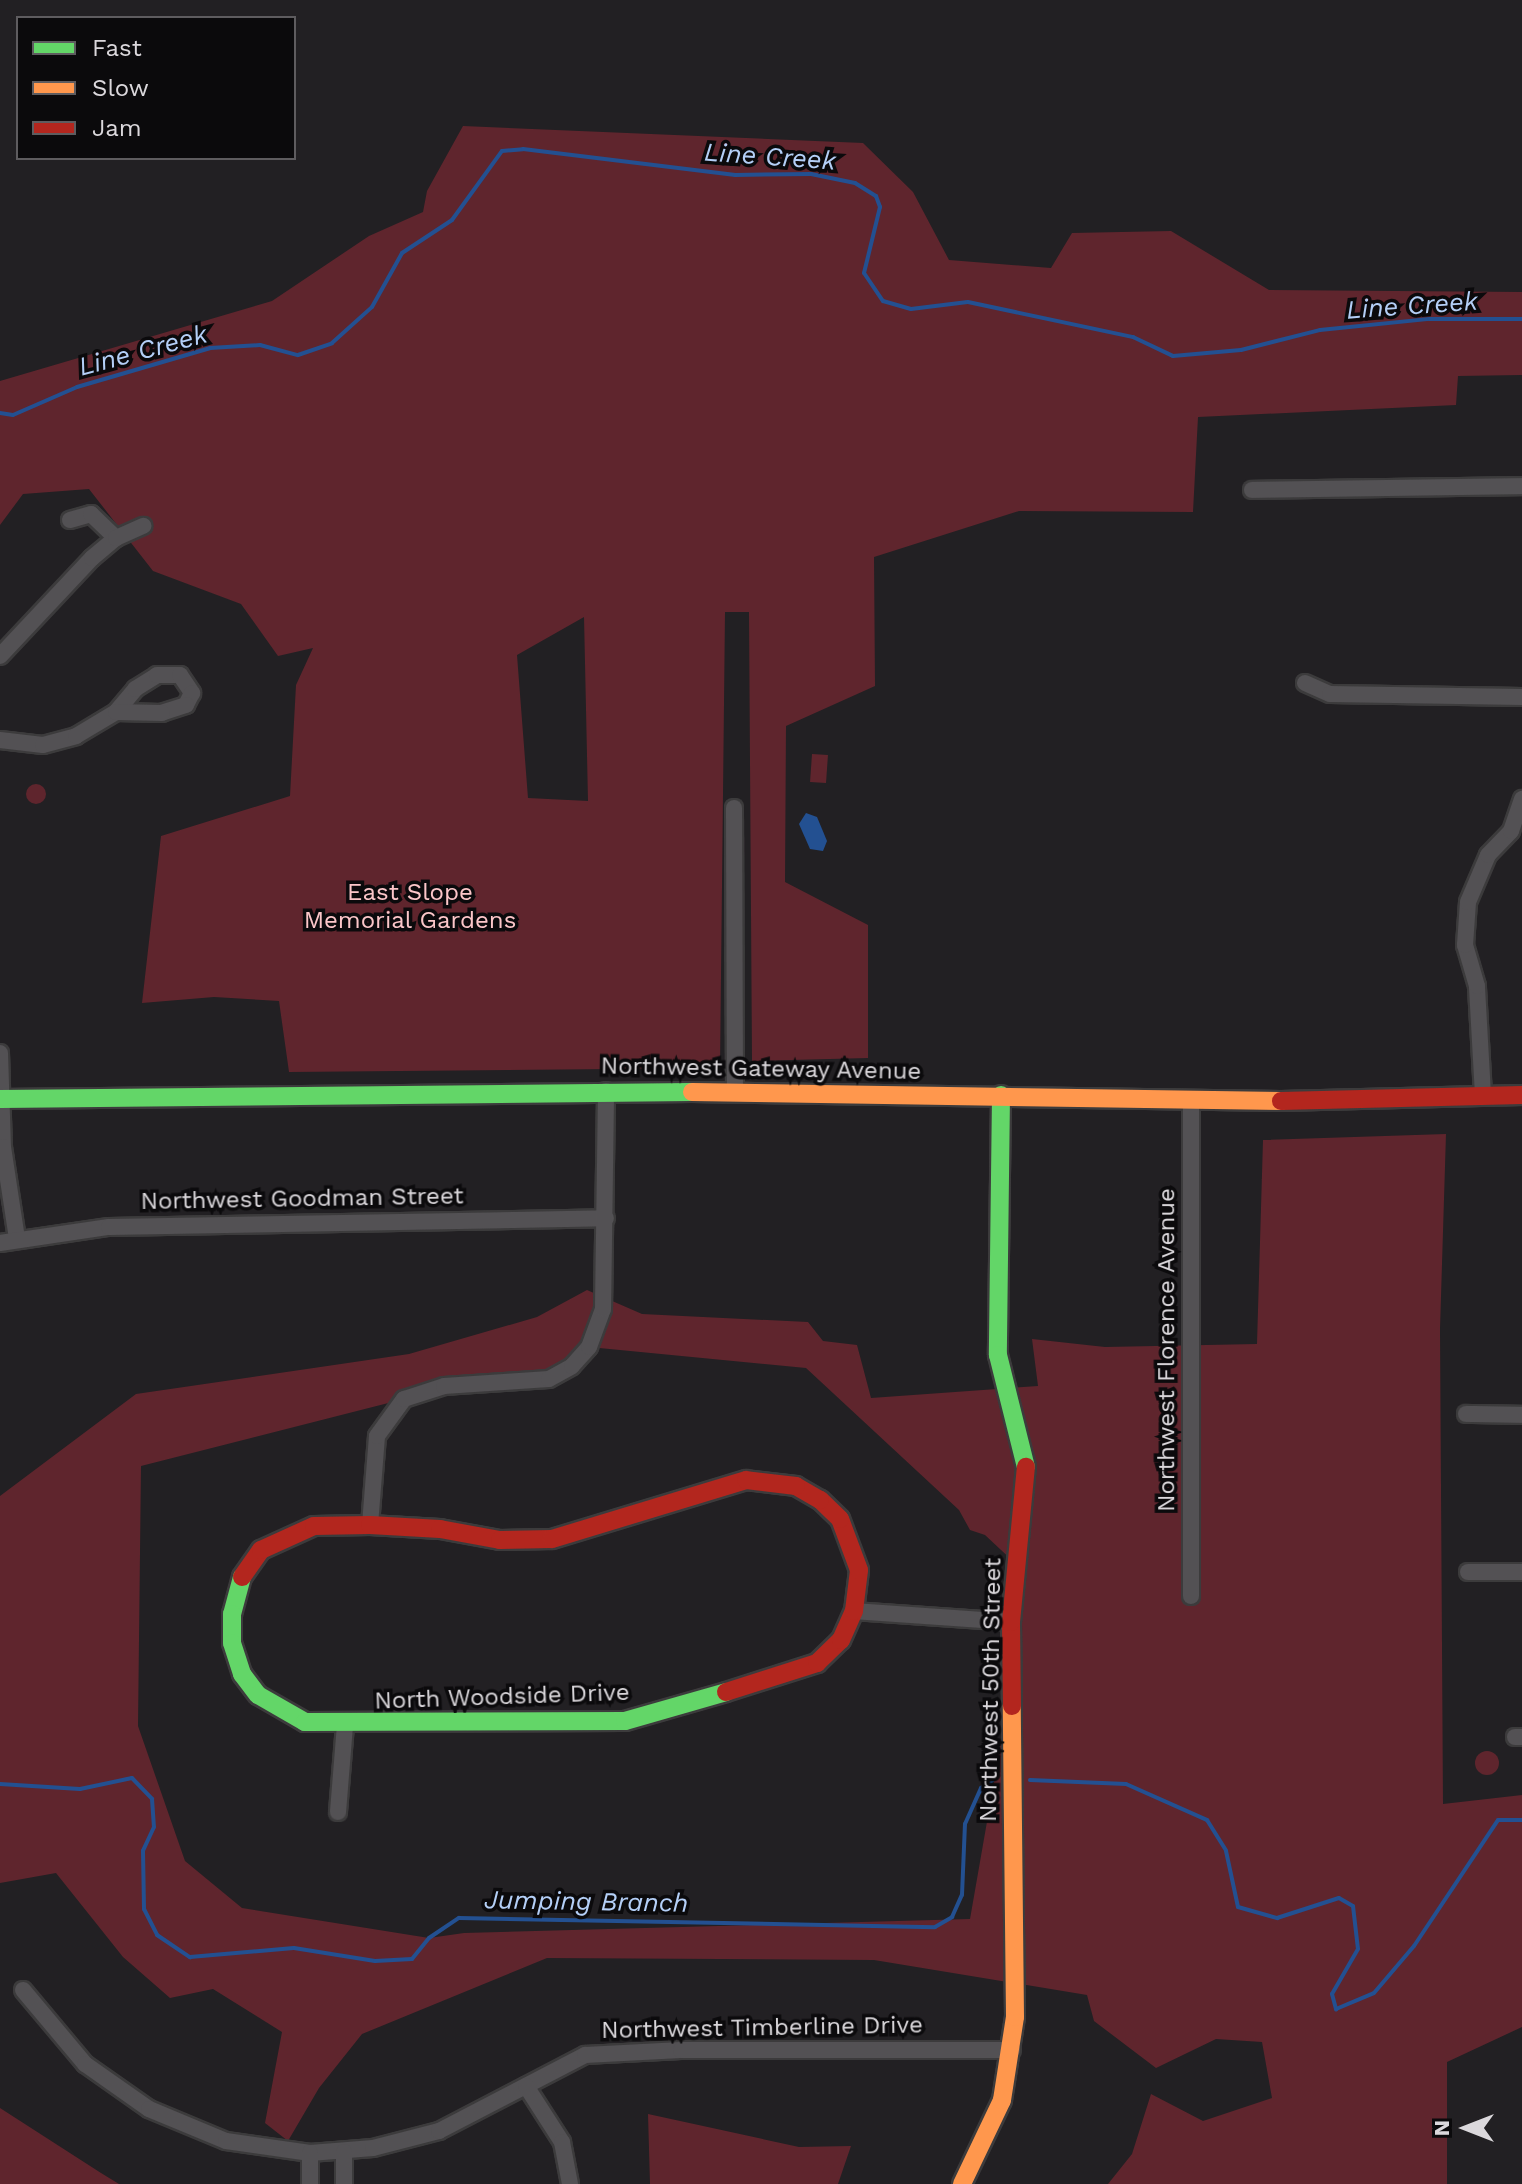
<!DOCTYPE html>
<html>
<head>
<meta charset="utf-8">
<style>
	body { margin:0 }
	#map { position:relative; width:1522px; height:2184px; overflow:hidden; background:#222023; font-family:"Work Sans",sans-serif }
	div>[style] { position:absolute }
	.green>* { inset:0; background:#5f252d; transform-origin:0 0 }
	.round { border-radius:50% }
	.water>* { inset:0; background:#235091 }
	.stream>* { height:4px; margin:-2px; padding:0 2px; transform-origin:2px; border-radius:2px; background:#235091 }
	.roads { filter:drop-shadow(2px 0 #3c3b3c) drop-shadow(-2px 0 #3c3b3c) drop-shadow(0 2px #3c3b3c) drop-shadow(0 -2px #3c3b3c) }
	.street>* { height:16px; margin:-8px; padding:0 8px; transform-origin:8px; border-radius:8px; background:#535154 }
	.fast>* { height:18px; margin:-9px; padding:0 9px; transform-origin:9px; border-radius:9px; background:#63d668 }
	.slow>* { height:18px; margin:-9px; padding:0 9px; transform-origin:9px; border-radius:9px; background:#ff974d }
	.jam>* { height:18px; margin:-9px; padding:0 9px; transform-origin:9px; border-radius:9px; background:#b3261e }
	span { translate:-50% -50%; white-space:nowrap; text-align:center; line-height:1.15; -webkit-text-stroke:7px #0b0a0c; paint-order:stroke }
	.park-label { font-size:24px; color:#fcc6c9 }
	.street-label { font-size:24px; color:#dbd8dc }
	.water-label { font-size:26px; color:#b4cff7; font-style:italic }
	.legend { position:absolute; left:16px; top:16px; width:280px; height:144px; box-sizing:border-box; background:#0b0a0c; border:2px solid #5e5c5f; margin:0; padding:10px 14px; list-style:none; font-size:24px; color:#dbd8dc }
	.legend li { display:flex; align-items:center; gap:16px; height:40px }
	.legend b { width:40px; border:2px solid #5e5c5f }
	.north { position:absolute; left:1426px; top:2088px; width:80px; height:80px; -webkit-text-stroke:6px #0b0a0c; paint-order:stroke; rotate:270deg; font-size:22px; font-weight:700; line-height:32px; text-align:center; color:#dbd8dc }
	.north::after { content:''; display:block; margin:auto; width:28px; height:36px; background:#dbd8dc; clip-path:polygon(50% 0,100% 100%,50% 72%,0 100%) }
</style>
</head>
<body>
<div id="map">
	<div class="green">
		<i style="clip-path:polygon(evenodd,463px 126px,863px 143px,913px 192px,949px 260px,1051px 268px,1072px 233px,1171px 231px,1269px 290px,1522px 292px,1522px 375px,1458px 376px,1456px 405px,1198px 417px,1193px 512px,1019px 511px,874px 557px,875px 686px,786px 726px,785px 882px,868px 925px,868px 1058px,752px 1061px,749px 612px,725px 612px,720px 1068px,289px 1072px,279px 1001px,214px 997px,142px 1003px,161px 836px,290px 796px,296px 685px,313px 648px,278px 656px,241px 604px,153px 571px,89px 489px,23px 494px,0 525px,0 381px,272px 301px,369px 236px,423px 212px,427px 191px,463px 126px,584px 617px,588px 801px,528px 798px,517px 655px,584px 617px)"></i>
		<i style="left:812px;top:754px;width:16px;height:28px;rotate:4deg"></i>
		<i class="round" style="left:26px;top:784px;width:20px;height:20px"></i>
		<i style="clip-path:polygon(evenodd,1446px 1134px,1440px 1329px,1443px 1804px,1522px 1795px,1522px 2027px,1447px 2062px,1447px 2184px,1108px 2184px,1132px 2154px,1151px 2094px,1203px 2121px,1272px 2098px,1262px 2042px,1216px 2039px,1156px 2068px,1094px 2021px,1087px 1995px,874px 1960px,547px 1958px,362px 2034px,319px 2088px,288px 2141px,265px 2123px,282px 2032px,213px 1989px,170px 1998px,123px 1957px,56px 1873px,0 1883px,0 1496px,136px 1394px,409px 1354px,537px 1317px,587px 1290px,642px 1314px,808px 1322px,823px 1341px,857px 1345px,871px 1398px,1038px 1386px,1032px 1339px,1105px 1347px,1257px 1344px,1263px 1140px,1446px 1134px,589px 1347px,806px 1368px,959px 1510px,970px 1530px,985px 1535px,1016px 1564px,1010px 1690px,970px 1919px,464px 1933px,429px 1938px,242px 1908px,185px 1861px,138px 1726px,141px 1466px,404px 1399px,512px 1384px,572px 1366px,589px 1347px)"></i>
		<i class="round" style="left:1475px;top:1751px;width:24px;height:24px"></i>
		<i style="clip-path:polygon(0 2108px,101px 2173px,119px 2184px,0 2184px)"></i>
		<i style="clip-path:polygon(648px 2114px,799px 2147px,851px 2146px,838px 2184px,650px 2184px)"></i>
	</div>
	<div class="water">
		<i style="clip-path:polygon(806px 813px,817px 817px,827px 841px,823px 851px,810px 849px,799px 824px)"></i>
	</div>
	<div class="stream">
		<i style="left:0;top:413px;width:13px;rotate:9deg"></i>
		<i style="left:13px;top:415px;width:70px;rotate:-23.6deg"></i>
		<i style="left:77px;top:387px;width:139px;rotate:-16.3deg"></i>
		<i style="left:210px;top:348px;width:50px;rotate:-3.4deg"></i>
		<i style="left:260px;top:345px;width:39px;rotate:15deg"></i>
		<i style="left:298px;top:355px;width:36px;rotate:-19deg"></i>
		<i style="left:332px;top:343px;width:54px;rotate:-42deg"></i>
		<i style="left:372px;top:307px;width:62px;rotate:-60.9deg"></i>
		<i style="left:402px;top:253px;width:60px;rotate:-33.4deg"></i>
		<i style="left:452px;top:220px;width:85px;rotate:-54.1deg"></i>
		<i style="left:502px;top:151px;width:21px;rotate:-5deg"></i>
		<i style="left:523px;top:149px;width:214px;rotate:7deg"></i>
		<i style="left:735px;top:175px;width:76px;rotate:-0.8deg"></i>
		<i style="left:811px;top:174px;width:45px;rotate:11.6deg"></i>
		<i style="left:855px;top:183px;width:25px;rotate:32deg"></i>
		<i style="left:876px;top:196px;width:12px;rotate:70deg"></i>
		<i style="left:880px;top:207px;width:68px;rotate:103.6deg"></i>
		<i style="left:864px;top:273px;width:34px;rotate:56deg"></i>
		<i style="left:883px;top:301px;width:29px;rotate:16deg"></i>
		<i style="left:911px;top:309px;width:57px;rotate:-7deg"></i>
		<i style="left:968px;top:302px;width:169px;rotate:12deg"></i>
		<i style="left:1133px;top:337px;width:44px;rotate:25.4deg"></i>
		<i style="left:1173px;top:356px;width:68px;rotate:-5deg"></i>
		<i style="left:1241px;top:350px;width:81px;rotate:-14.2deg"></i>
		<i style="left:1320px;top:330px;width:110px;rotate:-5.8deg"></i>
		<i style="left:1429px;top:319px;width:93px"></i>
		<i style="left:1030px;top:1780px;width:96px;rotate:2.4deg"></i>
		<i style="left:1126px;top:1784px;width:89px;rotate:24deg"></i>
		<i style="left:1207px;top:1820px;width:36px;rotate:58deg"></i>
		<i style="left:1226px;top:1851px;width:57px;rotate:77.9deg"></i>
		<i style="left:1238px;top:1907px;width:41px;rotate:15.8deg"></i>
		<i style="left:1277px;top:1918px;width:65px;rotate:-17.9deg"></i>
		<i style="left:1339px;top:1898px;width:16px;rotate:30deg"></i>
		<i style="left:1353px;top:1906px;width:43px;rotate:83.4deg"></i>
		<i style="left:1358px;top:1949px;width:52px;rotate:120deg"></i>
		<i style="left:1332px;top:1994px;width:16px;rotate:75deg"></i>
		<i style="left:1336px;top:2009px;width:41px;rotate:-22.8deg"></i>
		<i style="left:1374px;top:1993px;width:62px;rotate:-49.6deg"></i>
		<i style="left:1414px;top:1946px;width:151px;rotate:-56.3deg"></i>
		<i style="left:1498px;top:1820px;width:24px"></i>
		<i style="left:0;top:1784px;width:80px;rotate:3.6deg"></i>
		<i style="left:80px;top:1789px;width:53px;rotate:-11.9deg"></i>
		<i style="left:132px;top:1778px;width:29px;rotate:46deg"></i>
		<i style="left:152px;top:1799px;width:28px;rotate:86deg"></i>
		<i style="left:154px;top:1827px;width:26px;rotate:115deg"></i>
		<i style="left:143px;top:1851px;width:58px;rotate:89deg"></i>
		<i style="left:144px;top:1909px;width:29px;rotate:63deg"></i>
		<i style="left:157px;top:1935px;width:40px;rotate:34deg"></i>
		<i style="left:190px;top:1957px;width:104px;rotate:-4.9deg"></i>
		<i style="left:294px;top:1948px;width:82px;rotate:9.1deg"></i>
		<i style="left:375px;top:1961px;width:37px;rotate:-3deg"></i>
		<i style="left:412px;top:1959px;width:27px;rotate:-51deg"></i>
		<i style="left:429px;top:1938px;width:36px;rotate:-34deg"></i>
		<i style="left:459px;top:1918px;width:476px;rotate:1.1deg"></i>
		<i style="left:935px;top:1927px;width:20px;rotate:-30deg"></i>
		<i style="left:952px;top:1917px;width:24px;rotate:-66deg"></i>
		<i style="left:962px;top:1895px;width:71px;rotate:-87.6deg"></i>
		<i style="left:965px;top:1824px;width:39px;rotate:-66deg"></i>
		<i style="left:981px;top:1788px;width:14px;rotate:-34deg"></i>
	</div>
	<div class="roads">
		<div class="street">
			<i style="left:1252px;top:490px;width:270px;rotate:-0.8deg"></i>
			<i style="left:70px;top:520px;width:22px;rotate:-16deg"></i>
			<i style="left:91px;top:514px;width:35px;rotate:44deg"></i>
			<i style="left:0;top:656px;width:134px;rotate:-46.8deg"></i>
			<i style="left:92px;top:558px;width:31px;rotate:-40deg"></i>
			<i style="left:116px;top:538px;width:30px;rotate:-24deg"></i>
			<i style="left:1305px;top:683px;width:27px;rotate:24deg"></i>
			<i style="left:1330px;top:694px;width:192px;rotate:0.9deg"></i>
			<i style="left:0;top:740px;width:43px;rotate:6.6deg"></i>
			<i style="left:43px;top:745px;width:34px;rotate:-15deg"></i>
			<i style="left:76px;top:736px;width:47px;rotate:-31deg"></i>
			<i style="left:116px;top:712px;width:30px;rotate:-50deg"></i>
			<i style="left:135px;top:689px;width:26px;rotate:-32deg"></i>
			<i style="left:157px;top:675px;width:23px"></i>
			<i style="left:180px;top:675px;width:22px;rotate:56deg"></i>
			<i style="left:192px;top:693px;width:13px;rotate:117deg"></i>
			<i style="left:186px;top:705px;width:25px;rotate:162deg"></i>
			<i style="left:162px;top:713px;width:46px;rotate:-178.8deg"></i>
			<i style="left:734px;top:808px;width:285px;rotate:89.8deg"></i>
			<i style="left:0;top:1053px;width:94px;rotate:88.2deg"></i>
			<i style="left:3px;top:1147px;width:92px;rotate:81.3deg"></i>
			<i style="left:1483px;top:1095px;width:109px;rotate:-93.2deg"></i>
			<i style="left:1477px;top:986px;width:43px;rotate:-106.3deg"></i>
			<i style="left:1465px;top:945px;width:43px;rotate:-86deg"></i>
			<i style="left:1468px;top:902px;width:51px;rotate:-66.9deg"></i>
			<i style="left:1488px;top:855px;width:33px;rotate:-46deg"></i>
			<i style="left:1511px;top:831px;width:34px;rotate:-71deg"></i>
			<i style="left:0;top:1243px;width:110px;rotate:-8.4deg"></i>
			<i style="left:109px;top:1227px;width:497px;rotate:-1deg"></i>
			<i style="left:1466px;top:1414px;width:56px;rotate:1deg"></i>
			<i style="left:370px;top:1525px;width:89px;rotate:-85.5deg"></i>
			<i style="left:377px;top:1436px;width:46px;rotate:-53.9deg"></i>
			<i style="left:404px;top:1399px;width:42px;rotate:-18deg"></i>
			<i style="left:444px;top:1386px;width:105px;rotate:-3.8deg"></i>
			<i style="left:549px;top:1379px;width:26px;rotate:-29deg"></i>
			<i style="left:572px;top:1366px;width:25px;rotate:-48deg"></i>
			<i style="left:589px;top:1347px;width:40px;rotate:-69.8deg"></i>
			<i style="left:603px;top:1309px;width:218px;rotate:-89.2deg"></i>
			<i style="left:1468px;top:1572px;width:54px"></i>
			<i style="left:1191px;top:1596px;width:493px;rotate:-90deg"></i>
			<i style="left:854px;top:1611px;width:157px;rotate:4deg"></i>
			<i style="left:1515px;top:1737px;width:7px"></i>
			<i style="left:338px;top:1812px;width:87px;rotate:-85.4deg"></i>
			<i style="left:23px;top:1990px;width:97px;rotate:50deg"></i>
			<i style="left:85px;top:2064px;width:78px;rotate:35.1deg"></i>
			<i style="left:149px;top:2109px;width:83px;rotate:22.6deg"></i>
			<i style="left:226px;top:2141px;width:85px;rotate:8.1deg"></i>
			<i style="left:310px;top:2153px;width:63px;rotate:-4.5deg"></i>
			<i style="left:373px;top:2148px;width:68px;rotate:-14.4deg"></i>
			<i style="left:439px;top:2131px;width:165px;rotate:-27.5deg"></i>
			<i style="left:585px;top:2055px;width:96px;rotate:-3deg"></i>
			<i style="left:681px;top:2050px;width:331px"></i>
			<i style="left:526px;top:2086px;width:67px;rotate:57.3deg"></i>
			<i style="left:562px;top:2142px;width:43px;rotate:79.2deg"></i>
			<i style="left:344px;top:2152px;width:32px;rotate:90deg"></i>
			<i style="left:310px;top:2184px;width:31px;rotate:-90deg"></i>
		</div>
		<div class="fast">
			<i style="left:1001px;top:1095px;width:260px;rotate:90.7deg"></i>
			<i style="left:998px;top:1355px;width:115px;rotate:76deg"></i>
			<i style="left:0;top:1099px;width:692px;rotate:-0.58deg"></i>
			<i style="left:242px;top:1577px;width:38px;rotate:105deg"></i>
			<i style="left:232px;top:1614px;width:29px;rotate:90deg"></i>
			<i style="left:232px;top:1643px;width:33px;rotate:72deg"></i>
			<i style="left:242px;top:1674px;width:26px;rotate:53deg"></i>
			<i style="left:258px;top:1695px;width:54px;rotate:29.9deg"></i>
			<i style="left:305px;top:1722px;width:320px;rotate:-0.2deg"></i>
			<i style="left:625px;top:1721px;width:105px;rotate:-16deg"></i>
		</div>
		<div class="slow">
			<i style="left:692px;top:1092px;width:589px;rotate:0.88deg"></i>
			<i style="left:962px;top:2184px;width:93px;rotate:-64.5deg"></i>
			<i style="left:1002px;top:2100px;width:84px;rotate:-81.1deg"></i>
			<i style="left:1015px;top:2017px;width:311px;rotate:-90.6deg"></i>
		</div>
		<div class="jam">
			<i style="left:1281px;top:1101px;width:241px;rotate:-1.4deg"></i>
			<i style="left:242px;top:1577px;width:33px;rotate:-55deg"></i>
			<i style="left:261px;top:1550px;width:58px;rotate:-24.4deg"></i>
			<i style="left:314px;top:1526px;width:56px;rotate:-1deg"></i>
			<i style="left:370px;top:1525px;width:70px;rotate:3.3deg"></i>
			<i style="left:440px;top:1529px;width:61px;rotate:10.4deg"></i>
			<i style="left:500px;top:1540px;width:52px;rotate:-1.1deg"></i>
			<i style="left:552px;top:1539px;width:203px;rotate:-16.9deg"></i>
			<i style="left:726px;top:1692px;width:96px;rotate:-17.7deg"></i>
			<i style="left:817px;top:1663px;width:33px;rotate:-44deg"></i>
			<i style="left:841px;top:1640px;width:32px;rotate:-66deg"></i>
			<i style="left:854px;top:1611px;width:41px;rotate:-83deg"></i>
			<i style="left:859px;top:1570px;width:54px;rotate:-110.4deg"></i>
			<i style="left:840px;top:1519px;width:28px;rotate:-136deg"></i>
			<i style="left:820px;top:1500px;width:28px;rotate:-150deg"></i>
			<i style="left:796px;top:1486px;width:50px;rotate:-173.2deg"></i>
			<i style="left:1012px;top:1706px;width:84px;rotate:-90.7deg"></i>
			<i style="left:1011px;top:1622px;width:156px;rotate:-84.5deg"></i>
		</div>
	</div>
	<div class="park-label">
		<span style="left:410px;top:907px">East Slope<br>Memorial Gardens</span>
	</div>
	<div class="street-label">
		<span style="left:761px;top:1069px;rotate:1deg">Northwest Gateway Avenue</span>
		<span style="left:302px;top:1199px;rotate:-1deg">Northwest Goodman Street</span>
		<span style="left:1167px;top:1350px;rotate:-90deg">Northwest Florence Avenue</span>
		<span style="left:991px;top:1690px;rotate:-89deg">Northwest 50th Street</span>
		<span style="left:502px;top:1697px;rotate:-2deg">North Woodside Drive</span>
		<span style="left:762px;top:2028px;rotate:-1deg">Northwest Timberline Drive</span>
	</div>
	<div class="water-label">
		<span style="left:770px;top:157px;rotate:4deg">Line Creek</span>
		<span style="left:1412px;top:306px;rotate:-4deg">Line Creek</span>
		<span style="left:143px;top:351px;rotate:-15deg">Line Creek</span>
		<span style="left:586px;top:1902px;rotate:1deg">Jumping Branch</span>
	</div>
	<ul class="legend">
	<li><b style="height:10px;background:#63d668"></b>Fast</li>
	<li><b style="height:10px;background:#ff974d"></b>Slow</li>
	<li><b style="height:10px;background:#b3261e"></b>Jam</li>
	</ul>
	<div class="north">N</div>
</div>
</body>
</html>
